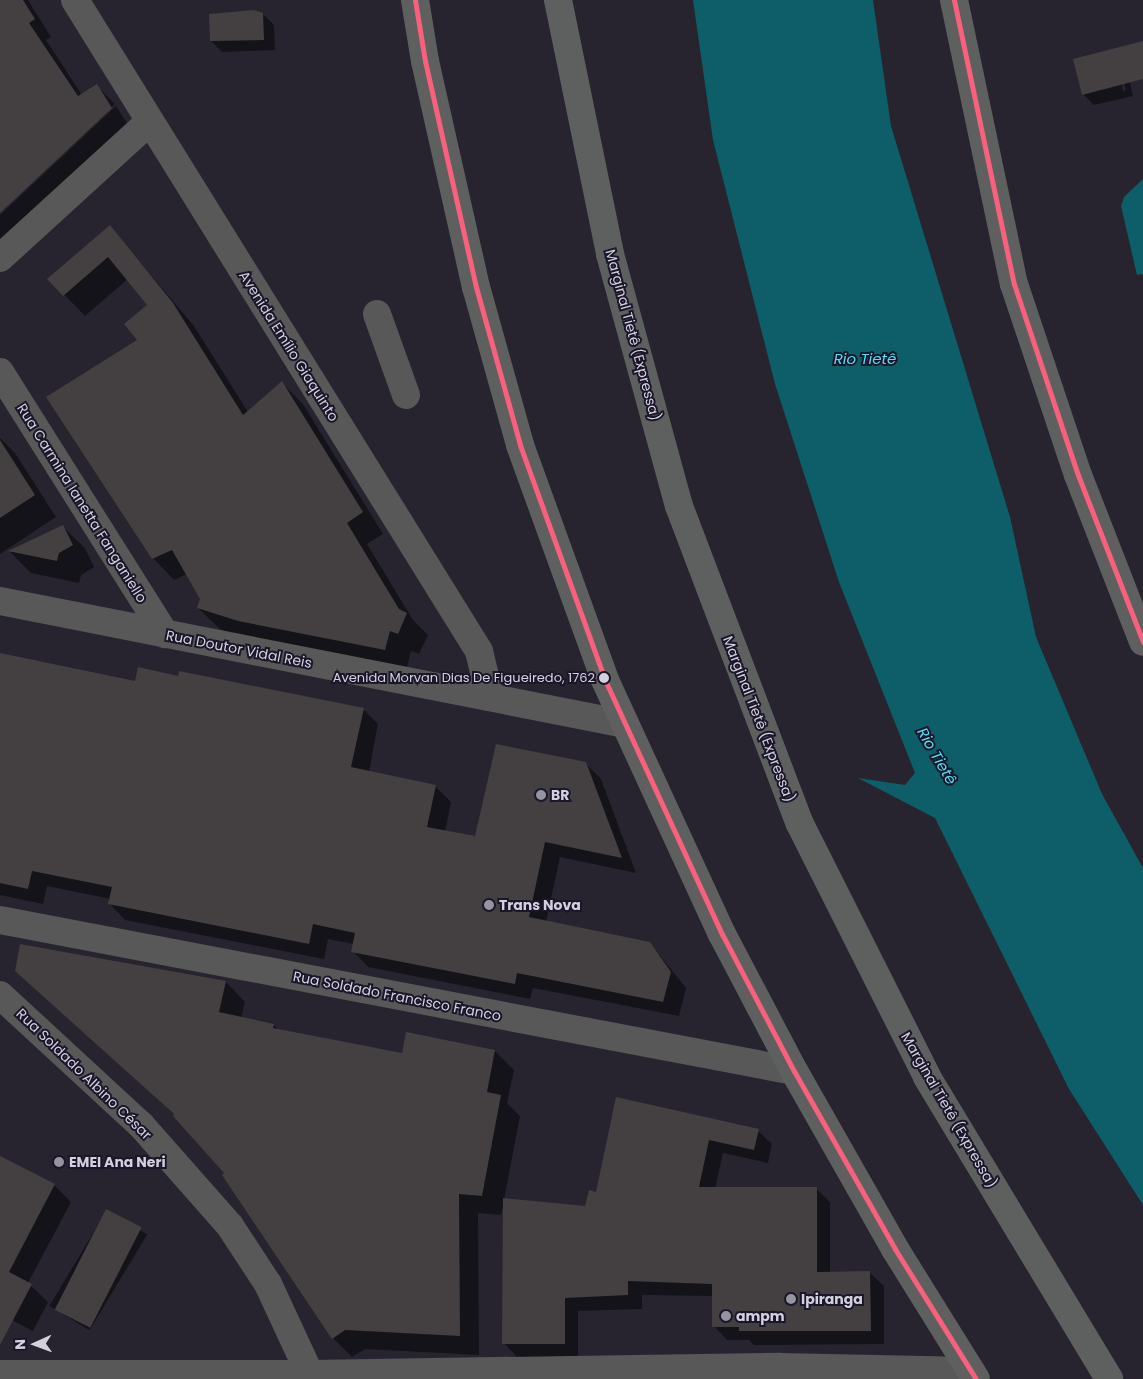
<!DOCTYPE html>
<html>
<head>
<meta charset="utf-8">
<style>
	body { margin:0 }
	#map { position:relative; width:1143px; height:1379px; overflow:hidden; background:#27242f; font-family:Poppins,sans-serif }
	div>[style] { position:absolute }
	.water>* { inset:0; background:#0e5e69 }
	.shadow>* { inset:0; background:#0007; transform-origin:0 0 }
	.building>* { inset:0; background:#443f41; transform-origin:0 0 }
	.minor>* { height:28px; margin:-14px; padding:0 14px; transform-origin:14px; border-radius:14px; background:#575857 }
	.highway>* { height:28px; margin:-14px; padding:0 14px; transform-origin:14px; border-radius:14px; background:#5e605f }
	.bus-1>* { height:5px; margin:-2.5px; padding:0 2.5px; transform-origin:2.5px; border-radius:2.5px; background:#f8607d }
	.dots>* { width:14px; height:14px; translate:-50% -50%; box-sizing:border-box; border:2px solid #1b162a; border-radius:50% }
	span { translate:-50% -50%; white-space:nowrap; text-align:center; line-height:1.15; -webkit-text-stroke:4px #1b162a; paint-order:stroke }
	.bus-label { font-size:13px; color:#d4d1df }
	.right { translate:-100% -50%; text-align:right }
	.street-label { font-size:14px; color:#d4d1df }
	.poi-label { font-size:14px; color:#d4d1df; font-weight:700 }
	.left { translate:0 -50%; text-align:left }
	.water-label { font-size:15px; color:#4de1f6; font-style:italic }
	.north { position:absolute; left:10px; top:1319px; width:50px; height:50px; -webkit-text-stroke:4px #1b162a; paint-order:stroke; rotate:268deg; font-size:14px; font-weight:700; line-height:20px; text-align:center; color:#d4d1df }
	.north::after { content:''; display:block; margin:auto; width:18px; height:22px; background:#d4d1df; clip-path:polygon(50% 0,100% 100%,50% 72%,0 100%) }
</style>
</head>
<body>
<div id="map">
	<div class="water">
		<i style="clip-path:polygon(693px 0,873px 0,891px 126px,1010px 517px,1036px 637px,1102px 794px,1143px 868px,1143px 1205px,1069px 1089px,935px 818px,858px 778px,905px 785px,915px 773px,839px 582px,775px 384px,713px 140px)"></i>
		<i style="clip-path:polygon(1143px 179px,1143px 274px,1137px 275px,1121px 206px,1124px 197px)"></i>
	</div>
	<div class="shadow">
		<i style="clip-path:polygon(0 0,28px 0,51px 37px,46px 40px,82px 95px,97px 86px,115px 104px,0 211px)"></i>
		<i style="clip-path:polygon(263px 14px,274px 25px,275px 50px,222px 52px,211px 41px)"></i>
		<i style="clip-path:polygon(evenodd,1113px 50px,1125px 61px,1133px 96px,1094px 105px,1083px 94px,1074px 60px,1113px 50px,1116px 62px,1118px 62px,1126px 90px,1123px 91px,1116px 62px)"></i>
		<i style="clip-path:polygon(116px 106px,129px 126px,0 246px,0 215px)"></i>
		<i style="clip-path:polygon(110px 227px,194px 326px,248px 412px,282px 383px,303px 404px,383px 534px,367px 544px,413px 620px,428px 635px,419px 654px,411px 651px,406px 671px,237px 636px,220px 629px,198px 608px,201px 599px,187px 574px,174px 580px,153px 558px,139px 340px,149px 305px,128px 279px,85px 316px,49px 279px)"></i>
		<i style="clip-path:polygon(0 438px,15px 453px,56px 517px,0 554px)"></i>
		<i style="clip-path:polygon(62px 526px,85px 548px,94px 567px,81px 575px,79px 583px,31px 573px,10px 552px)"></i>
		<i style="clip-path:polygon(0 654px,136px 682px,179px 677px,363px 709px,378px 724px,369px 772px,435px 786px,451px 802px,445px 832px,476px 838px,585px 763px,601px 779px,636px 873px,560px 857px,546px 922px,650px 943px,686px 988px,679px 1016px,533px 988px,530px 999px,368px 967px,353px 951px,354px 944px,328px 939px,324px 959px,125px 920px,110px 904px,111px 899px,47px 886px,43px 904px,0 895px)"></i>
		<i style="clip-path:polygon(21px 946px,226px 982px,245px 1002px,241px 1018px,273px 1025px,279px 1030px,403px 1054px,495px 1051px,514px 1070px,507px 1103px,520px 1116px,504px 1200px,586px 1208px,597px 1193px,617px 1099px,758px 1131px,772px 1144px,768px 1163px,723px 1153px,715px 1189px,816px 1188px,830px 1202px,830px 1273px,870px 1273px,884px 1286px,884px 1344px,754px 1345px,749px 1340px,727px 1340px,714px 1326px,714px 1296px,642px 1295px,642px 1309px,578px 1311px,578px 1358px,517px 1357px,504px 1343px,503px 1206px,501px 1215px,478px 1213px,479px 1355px,365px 1349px,352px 1357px,333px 1338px,225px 1173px,175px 1115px,16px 970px)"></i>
		<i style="clip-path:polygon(0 1157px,54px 1185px,71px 1202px,28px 1283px,48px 1302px,33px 1331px,0 1314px)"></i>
		<i style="left:107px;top:1210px;width:47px;height:112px;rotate:31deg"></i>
	</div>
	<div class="building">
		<i style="clip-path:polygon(0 0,23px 0,35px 19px,29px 23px,78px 96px,97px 84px,112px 108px,0 213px)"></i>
		<i style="clip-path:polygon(254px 10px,263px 13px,264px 40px,210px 41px,209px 14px)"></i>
		<i style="clip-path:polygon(1143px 41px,1143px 79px,1082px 95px,1073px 59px)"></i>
		<i style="clip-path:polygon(110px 225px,173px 303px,243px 415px,282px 381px,363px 512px,347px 523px,399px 609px,407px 613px,398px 634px,390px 631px,385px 650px,238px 621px,197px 608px,200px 599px,172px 550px,152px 559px,46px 397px,137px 340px,124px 324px,147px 305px,108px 257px,63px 296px,47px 279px)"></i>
		<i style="clip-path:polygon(0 440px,35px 495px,0 518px)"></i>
		<i style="clip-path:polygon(63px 525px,73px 545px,59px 553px,57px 561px,8px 551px)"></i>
		<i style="clip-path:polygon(0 653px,135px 681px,138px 667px,178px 676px,179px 671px,364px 708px,351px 767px,436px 785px,427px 827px,475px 836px,496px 744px,586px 762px,622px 858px,545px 842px,529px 917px,650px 942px,671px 972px,663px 1002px,517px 973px,515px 984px,351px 952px,355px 933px,313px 924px,309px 944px,108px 904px,112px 887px,32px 871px,28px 889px,0 883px)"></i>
		<i style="clip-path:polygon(20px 944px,226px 981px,219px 1012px,274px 1024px,273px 1028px,402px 1053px,406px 1032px,495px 1050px,487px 1092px,501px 1095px,482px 1196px,459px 1194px,460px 1336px,345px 1330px,332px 1339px,222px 1175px,224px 1173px,173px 1116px,174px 1114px,15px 971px)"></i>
		<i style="clip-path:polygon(616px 1097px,759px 1129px,754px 1150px,709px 1140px,699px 1187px,817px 1187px,817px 1272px,870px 1271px,871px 1331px,739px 1331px,739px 1327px,712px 1327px,712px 1284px,628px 1281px,628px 1295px,565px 1298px,565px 1344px,502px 1344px,503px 1198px,585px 1206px,589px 1190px,596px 1192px)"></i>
		<i style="clip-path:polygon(0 1156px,55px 1184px,9px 1272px,32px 1284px,0 1345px)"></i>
		<i style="left:106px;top:1209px;width:40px;height:113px;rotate:27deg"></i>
	</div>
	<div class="minor">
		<i style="left:75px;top:0;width:766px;rotate:58.18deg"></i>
		<i style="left:479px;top:651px;width:47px;rotate:76.6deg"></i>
		<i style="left:0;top:258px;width:203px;rotate:-42.4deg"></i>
		<i style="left:377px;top:314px;width:86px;rotate:70.3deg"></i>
		<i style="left:0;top:372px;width:310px;rotate:57.8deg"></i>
		<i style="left:0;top:601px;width:637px;rotate:11.13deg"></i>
		<i style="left:0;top:920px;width:808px;rotate:10.77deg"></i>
		<i style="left:0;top:995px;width:192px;rotate:42.7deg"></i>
		<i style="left:141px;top:1125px;width:135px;rotate:48.6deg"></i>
		<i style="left:230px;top:1226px;width:69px;rotate:56.8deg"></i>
		<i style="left:268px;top:1284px;width:105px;rotate:65.1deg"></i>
		<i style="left:0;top:1374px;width:311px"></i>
		<i style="left:311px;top:1374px;width:469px;rotate:-0.9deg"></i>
		<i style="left:780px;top:1367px;width:191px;rotate:1.2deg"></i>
	</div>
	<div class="highway">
		<i style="left:415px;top:0;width:62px;rotate:80.7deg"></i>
		<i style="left:425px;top:61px;width:232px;rotate:77.3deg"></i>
		<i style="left:476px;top:287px;width:164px;rotate:74.4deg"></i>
		<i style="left:520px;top:445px;width:250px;rotate:70.1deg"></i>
		<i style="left:605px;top:680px;width:280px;rotate:65.3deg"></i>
		<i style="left:722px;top:934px;width:155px;rotate:62.3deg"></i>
		<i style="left:794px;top:1071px;width:205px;rotate:60.4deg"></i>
		<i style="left:895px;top:1249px;width:153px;rotate:58.1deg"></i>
		<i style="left:558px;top:0;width:259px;rotate:78.4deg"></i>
		<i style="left:610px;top:254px;width:261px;rotate:74.7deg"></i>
		<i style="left:679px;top:506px;width:340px;rotate:69.2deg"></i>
		<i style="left:800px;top:824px;width:283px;rotate:63.3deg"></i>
		<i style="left:927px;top:1077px;width:353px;rotate:58.9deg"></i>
		<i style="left:954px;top:0;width:290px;rotate:78.1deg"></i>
		<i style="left:1014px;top:284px;width:201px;rotate:71.5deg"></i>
		<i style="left:1078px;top:475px;width:179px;rotate:68.7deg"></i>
	</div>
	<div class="bus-1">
		<i style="left:415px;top:0;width:62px;rotate:80.7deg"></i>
		<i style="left:425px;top:61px;width:232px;rotate:77.3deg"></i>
		<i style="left:476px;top:287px;width:164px;rotate:74.4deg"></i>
		<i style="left:520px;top:445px;width:250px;rotate:70.1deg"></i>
		<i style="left:605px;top:680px;width:280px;rotate:65.3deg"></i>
		<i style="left:722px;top:934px;width:155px;rotate:62.3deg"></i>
		<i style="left:794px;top:1071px;width:205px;rotate:60.4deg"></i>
		<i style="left:895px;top:1249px;width:153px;rotate:58.1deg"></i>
		<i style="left:954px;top:0;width:290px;rotate:78.1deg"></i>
		<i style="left:1014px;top:284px;width:201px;rotate:71.5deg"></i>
		<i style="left:1078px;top:475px;width:179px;rotate:68.7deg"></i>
	</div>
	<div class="dots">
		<i style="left:604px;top:678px;background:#d4d1df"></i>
		<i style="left:541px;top:795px;background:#9794a1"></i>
		<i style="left:489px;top:905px;background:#9794a1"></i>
		<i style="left:59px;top:1162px;background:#9794a1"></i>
		<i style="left:791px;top:1299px;background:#9794a1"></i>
		<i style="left:726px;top:1316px;background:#9794a1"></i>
	</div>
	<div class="bus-label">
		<span class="right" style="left:595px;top:678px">Avenida Morvan Dias De Figueiredo, 1762</span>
	</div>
	<div class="street-label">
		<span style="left:633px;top:335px;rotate:75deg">Marginal Tietê (Expressa)</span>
		<span style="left:289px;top:346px;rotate:58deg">Avenida Emílio Giaquinto</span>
		<span style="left:82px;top:503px;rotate:58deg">Rua Carmina Ianetta Fanganiello</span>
		<span style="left:239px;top:649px;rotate:11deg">Rua Doutor Vidal Reis</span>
		<span style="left:759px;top:719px;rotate:69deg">Marginal Tietê (Expressa)</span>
		<span style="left:397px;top:996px;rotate:11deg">Rua Soldado Francisco Franco</span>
		<span style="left:84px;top:1074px;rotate:44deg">Rua Soldado Albino César</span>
		<span style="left:949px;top:1110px;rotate:60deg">Marginal Tietê (Expressa)</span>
	</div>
	<div class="poi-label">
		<span class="left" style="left:551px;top:795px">BR</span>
		<span class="left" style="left:499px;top:905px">Trans Nova</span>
		<span class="left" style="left:69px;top:1162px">EMEI Ana Neri</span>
		<span class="left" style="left:801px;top:1299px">Ipiranga</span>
		<span class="left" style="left:736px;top:1316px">ampm</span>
	</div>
	<div class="water-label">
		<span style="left:865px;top:359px">Rio Tietê</span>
		<span style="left:937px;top:756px;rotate:60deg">Rio Tietê</span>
	</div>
	<div class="north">N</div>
</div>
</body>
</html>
